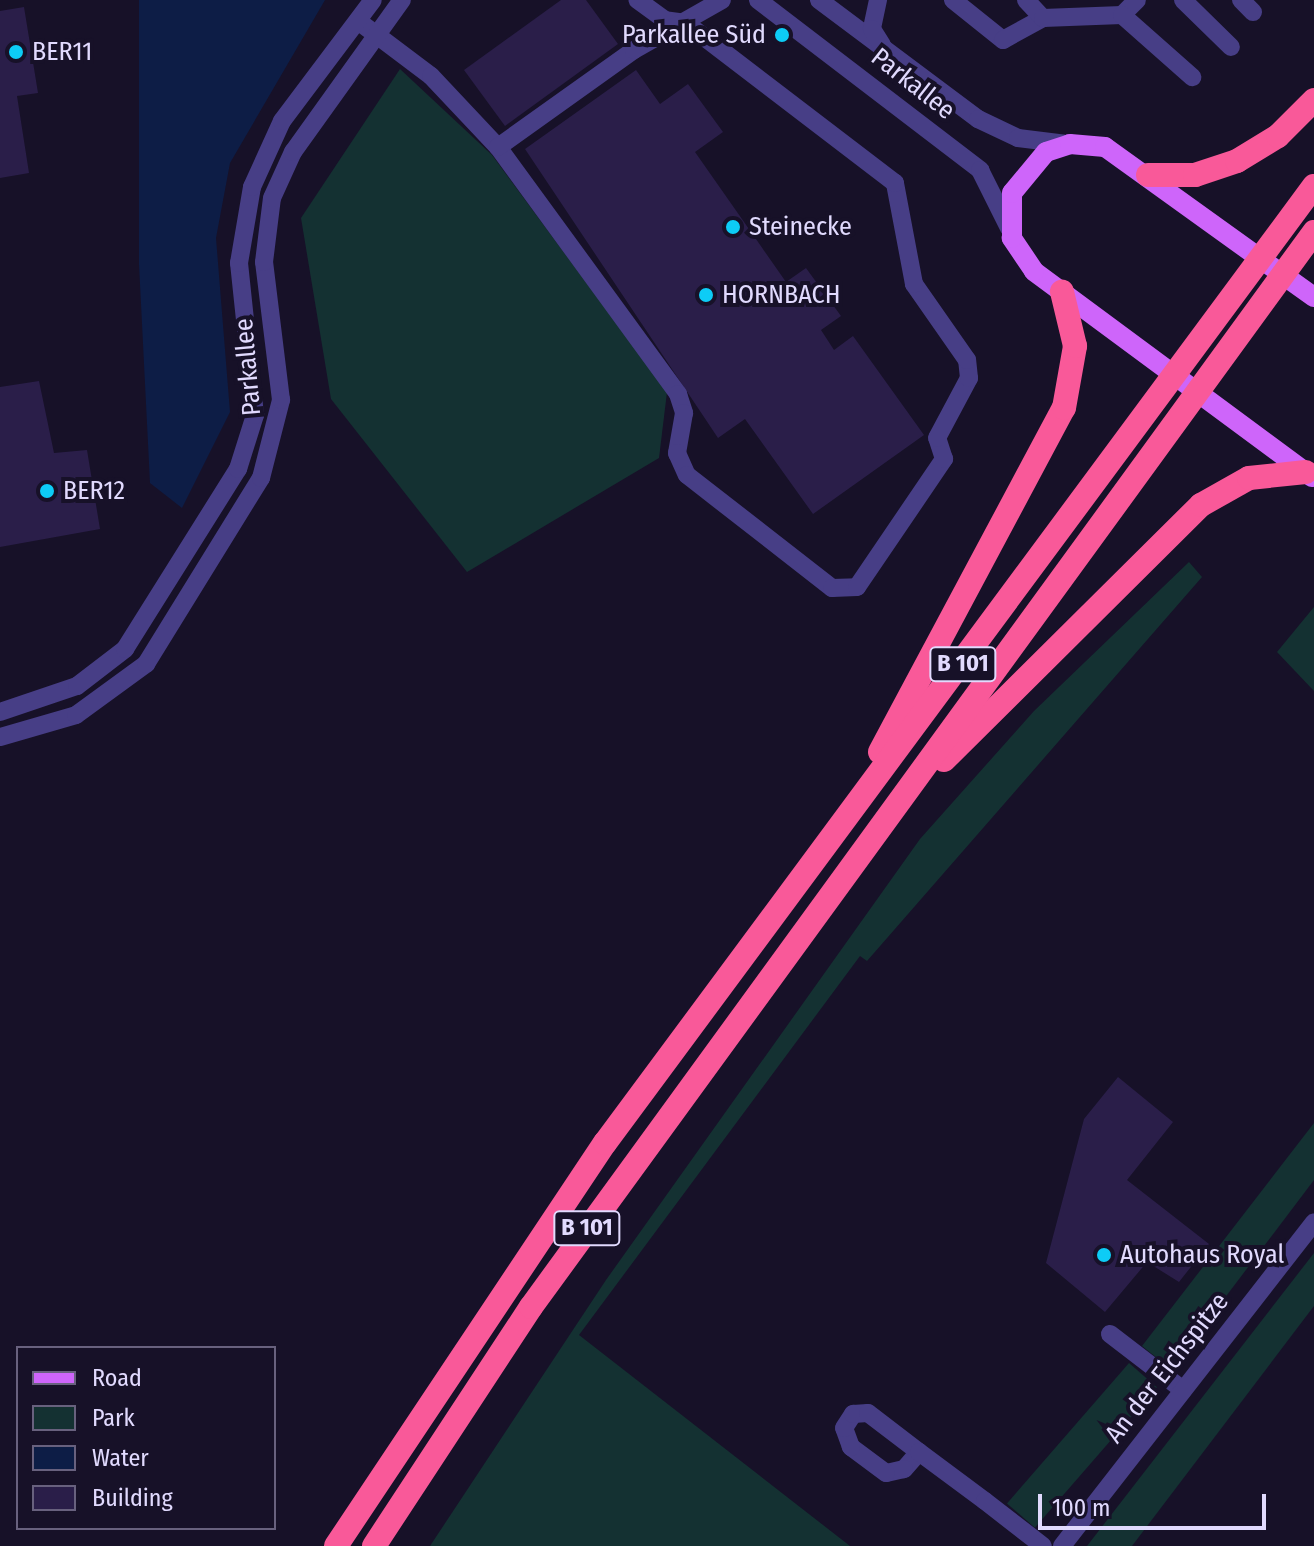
<!DOCTYPE html>
<html>
<head>
<meta charset="utf-8">
<style>
	body { margin:0 }
	#map { position:relative; width:1314px; height:1546px; overflow:hidden; background:#171128; font-family:"Fira Sans Condensed",sans-serif }
	div>[style] { position:absolute }
	.green>* { inset:0; background:#143132; transform-origin:0 0 }
	.water>* { inset:0; background:#0d1d46 }
	.building>* { inset:0; background:#2a1e49 }
	.minor>* { height:18px; margin:-9px; padding:0 9px; transform-origin:9px; border-radius:9px; background:#473e86 }
	.major>* { height:20px; margin:-10px; padding:0 10px; transform-origin:10px; border-radius:10px; background:#ce65fa }
	.highway>* { height:24px; margin:-12px; padding:0 12px; transform-origin:12px; border-radius:12px; background:#f95999 }
	.dots>* { width:22px; height:22px; translate:-50% -50%; box-sizing:border-box; border:4px solid #171128; border-radius:50% }
	span { translate:-50% -50%; white-space:nowrap; text-align:center; line-height:1.15; -webkit-text-stroke:8px #171128; paint-order:stroke }
	.shield-label span { padding:2px 6px; background:#171128; border:2px solid; border-radius:6px; -webkit-text-stroke-width:0 }
	.shield-label { font-size:24px; color:#e1dafe; font-weight:700 }
	.poi-label { font-size:26px; color:#e1dafe }
	.right { translate:-100% -50%; text-align:right }
	.left { translate:0 -50%; text-align:left }
	.street-label { font-size:26px; color:#e1dafe }
	.legend { position:absolute; left:16px; top:1346px; width:260px; height:184px; box-sizing:border-box; background:#171128; border:2px solid #68617e; margin:0; padding:10px 14px; list-style:none; font-size:24px; color:#e1dafe }
	.legend li { display:flex; align-items:center; gap:16px; height:40px }
	.legend b { width:40px; border:2px solid #68617e }
	.scale { position:absolute; left:1038px; top:1494px; width:228px; height:36px; box-sizing:border-box; border:4px solid #e1dafe; border-top:0; padding-left:10px; font-size:24px; line-height:28px; white-space:nowrap; color:#e1dafe; -webkit-text-stroke:6px #171128; paint-order:stroke }
</style>
</head>
<body>
<div id="map">
	<div class="green">
		<i style="clip-path:polygon(400px 69px,492px 155px,667px 392px,659px 458px,467px 572px,331px 399px,301px 218px)"></i>
		<i style="clip-path:polygon(1189px 562px,1202px 577px,867px 961px,860px 956px,579px 1335px,850px 1546px,430px 1546px,606px 1280px,920px 839px,1034px 711px)"></i>
		<i style="clip-path:polygon(1314px 607px,1314px 691px,1277px 652px)"></i>
		<i style="clip-path:polygon(1314px 1123px,1314px 1180px,1171px 1369px,1142px 1346px)"></i>
		<i style="clip-path:polygon(1314px 1253px,1314px 1306px,1132px 1546px,1087px 1546px)"></i>
		<i style="left:1129px;top:1363px;width:37px;height:186px;rotate:41deg"></i>
	</div>
	<div class="water">
		<i style="clip-path:polygon(139px 0,325px 0,230px 163px,216px 238px,230px 412px,182px 508px,150px 483px,139px 264px)"></i>
	</div>
	<div class="building">
		<i style="clip-path:polygon(561px 0,586px 0,618px 44px,505px 126px,464px 70px)"></i>
		<i style="clip-path:polygon(24px 7px,38px 93px,17px 96px,29px 173px,0 178px,0 11px)"></i>
		<i style="clip-path:polygon(636px 70px,660px 104px,688px 84px,723px 132px,695px 152px,786px 282px,806px 268px,841px 316px,821px 330px,834px 350px,853px 336px,924px 435px,813px 514px,745px 419px,718px 438px,525px 149px)"></i>
		<i style="clip-path:polygon(39px 381px,54px 453px,87px 450px,100px 529px,0 547px,0 387px)"></i>
		<i style="clip-path:polygon(1118px 1077px,1173px 1122px,1127px 1180px,1209px 1244px,1179px 1282px,1147px 1262px,1105px 1312px,1046px 1263px,1084px 1119px)"></i>
	</div>
	<div class="minor">
		<i style="left:758px;top:0;width:280px;rotate:37.4deg"></i>
		<i style="left:980px;top:170px;width:65px;rotate:63.4deg"></i>
		<i style="left:819px;top:0;width:199px;rotate:36.8deg"></i>
		<i style="left:978px;top:119px;width:44px;rotate:25.4deg"></i>
		<i style="left:1018px;top:138px;width:49px;rotate:7deg"></i>
		<i style="left:878px;top:0;width:30px;rotate:102deg"></i>
		<i style="left:872px;top:29px;width:19px;rotate:58deg"></i>
		<i style="left:953px;top:0;width:64px;rotate:38.7deg"></i>
		<i style="left:1003px;top:40px;width:46px;rotate:-28.8deg"></i>
		<i style="left:1026px;top:0;width:25px;rotate:47deg"></i>
		<i style="left:1043px;top:18px;width:79px;rotate:-2.2deg"></i>
		<i style="left:1122px;top:15px;width:21px;rotate:-45deg"></i>
		<i style="left:1183px;top:0;width:67px;rotate:44.4deg"></i>
		<i style="left:1241px;top:0;width:17px;rotate:45deg"></i>
		<i style="left:1122px;top:15px;width:94px;rotate:41.5deg"></i>
		<i style="left:358px;top:21px;width:91px;rotate:37deg"></i>
		<i style="left:431px;top:76px;width:98px;rotate:46.7deg"></i>
		<i style="left:498px;top:147px;width:306px;rotate:53.9deg"></i>
		<i style="left:678px;top:394px;width:20px;rotate:72deg"></i>
		<i style="left:684px;top:413px;width:41px;rotate:99.9deg"></i>
		<i style="left:677px;top:453px;width:24px;rotate:66deg"></i>
		<i style="left:687px;top:475px;width:184px;rotate:37.9deg"></i>
		<i style="left:832px;top:588px;width:25px;rotate:-2deg"></i>
		<i style="left:857px;top:587px;width:155px;rotate:-55.8deg"></i>
		<i style="left:944px;top:459px;width:22px;rotate:-108deg"></i>
		<i style="left:937px;top:438px;width:68px;rotate:-61.9deg"></i>
		<i style="left:969px;top:378px;width:18px;rotate:-96deg"></i>
		<i style="left:967px;top:360px;width:93px;rotate:-124.9deg"></i>
		<i style="left:914px;top:284px;width:103px;rotate:-100.7deg"></i>
		<i style="left:895px;top:183px;width:263px;rotate:-142.6deg"></i>
		<i style="left:686px;top:23px;width:21px;rotate:-172deg"></i>
		<i style="left:665px;top:20px;width:34px;rotate:-144deg"></i>
		<i style="left:498px;top:147px;width:167px;rotate:-35.5deg"></i>
		<i style="left:634px;top:50px;width:101px;rotate:-29.6deg"></i>
		<i style="left:0;top:712px;width:81px;rotate:-18.7deg"></i>
		<i style="left:77px;top:686px;width:61px;rotate:-37.6deg"></i>
		<i style="left:125px;top:649px;width:213px;rotate:-57.9deg"></i>
		<i style="left:238px;top:469px;width:57px;rotate:-72.5deg"></i>
		<i style="left:255px;top:415px;width:153px;rotate:-96deg"></i>
		<i style="left:239px;top:263px;width:77px;rotate:-80.3deg"></i>
		<i style="left:252px;top:187px;width:72px;rotate:-65.6deg"></i>
		<i style="left:282px;top:121px;width:151px;rotate:-53.1deg"></i>
		<i style="left:0;top:737px;width:79px;rotate:-16.1deg"></i>
		<i style="left:76px;top:715px;width:87px;rotate:-36.1deg"></i>
		<i style="left:146px;top:664px;width:219px;rotate:-58.3deg"></i>
		<i style="left:261px;top:478px;width:81px;rotate:-75.6deg"></i>
		<i style="left:281px;top:400px;width:139px;rotate:-97deg"></i>
		<i style="left:264px;top:262px;width:64px;rotate:-82.9deg"></i>
		<i style="left:272px;top:198px;width:51px;rotate:-65.5deg"></i>
		<i style="left:293px;top:152px;width:187px;rotate:-54.4deg"></i>
		<i style="left:1110px;top:1334px;width:92px;rotate:37.5deg"></i>
		<i style="left:919px;top:1452px;width:23px;rotate:131deg"></i>
		<i style="left:904px;top:1469px;width:18px;rotate:167deg"></i>
		<i style="left:886px;top:1473px;width:44px;rotate:-143.4deg"></i>
		<i style="left:851px;top:1447px;width:20px;rotate:-110deg"></i>
		<i style="left:844px;top:1428px;width:17px;rotate:-57deg"></i>
		<i style="left:853px;top:1414px;width:15px;rotate:-4deg"></i>
		<i style="left:868px;top:1413px;width:64px;rotate:37.4deg"></i>
		<i style="left:919px;top:1452px;width:82px;rotate:36.6deg"></i>
		<i style="left:985px;top:1501px;width:73px;rotate:37.8deg"></i>
		<i style="left:1062px;top:1546px;width:410px;rotate:-52.1deg"></i>
	</div>
	<div class="major">
		<i style="left:1312px;top:477px;width:346px;rotate:-143.5deg"></i>
		<i style="left:1034px;top:271px;width:40px;rotate:-124deg"></i>
		<i style="left:1012px;top:238px;width:45px;rotate:-90deg"></i>
		<i style="left:1012px;top:193px;width:53px;rotate:-50.3deg"></i>
		<i style="left:1046px;top:152px;width:25px;rotate:-18deg"></i>
		<i style="left:1070px;top:144px;width:35px;rotate:5deg"></i>
		<i style="left:1105px;top:147px;width:257px;rotate:35.7deg"></i>
	</div>
	<div class="highway">
		<i style="left:1148px;top:175px;width:47px"></i>
		<i style="left:1195px;top:175px;width:44px;rotate:-18.4deg"></i>
		<i style="left:1237px;top:161px;width:48px;rotate:-31.4deg"></i>
		<i style="left:1278px;top:136px;width:51px;rotate:-45deg"></i>
		<i style="left:880px;top:752px;width:390px;rotate:-61.9deg"></i>
		<i style="left:1064px;top:408px;width:63px;rotate:-79.9deg"></i>
		<i style="left:1075px;top:346px;width:56px;rotate:-103.5deg"></i>
		<i style="left:944px;top:760px;width:362px;rotate:-44.8deg"></i>
		<i style="left:1201px;top:505px;width:55px;rotate:-29.4deg"></i>
		<i style="left:1249px;top:478px;width:57px;rotate:-6deg"></i>
		<i style="left:336px;top:1546px;width:485px;rotate:-56.3deg"></i>
		<i style="left:605px;top:1143px;width:1191px;rotate:-53.47deg"></i>
		<i style="left:374px;top:1546px;width:286px;rotate:-56.7deg"></i>
		<i style="left:531px;top:1307px;width:1330px;rotate:-53.93deg"></i>
	</div>
	<div class="dots">
		<i style="left:782px;top:35px;background:#0dccf6"></i>
		<i style="left:16px;top:52px;background:#0dccf6"></i>
		<i style="left:733px;top:227px;background:#0dccf6"></i>
		<i style="left:706px;top:295px;background:#0dccf6"></i>
		<i style="left:47px;top:491px;background:#0dccf6"></i>
		<i style="left:1104px;top:1255px;background:#0dccf6"></i>
	</div>
	<div class="shield-label">
		<span style="left:963px;top:664px">B 101</span>
		<span style="left:587px;top:1228px">B 101</span>
	</div>
	<div class="poi-label">
		<span class="right" style="left:766px;top:35px">Parkallee Süd</span>
		<span class="left" style="left:32px;top:52px">BER11</span>
		<span class="left" style="left:749px;top:227px">Steinecke</span>
		<span class="left" style="left:722px;top:295px">HORNBACH</span>
		<span class="left" style="left:63px;top:491px">BER12</span>
		<span class="left" style="left:1120px;top:1255px">Autohaus Royal</span>
	</div>
	<div class="street-label">
		<span style="left:913px;top:84px;rotate:38deg">Parkallee</span>
		<span style="left:248px;top:367px;rotate:-95deg">Parkallee</span>
		<span style="left:1167px;top:1368px;rotate:-52deg">An der Eichspitze</span>
	</div>
	<ul class="legend">
	<li><b style="height:10px;background:#ce65fa"></b>Road</li>
	<li><b style="height:22px;background:#143132"></b>Park</li>
	<li><b style="height:22px;background:#0d1d46"></b>Water</li>
	<li><b style="height:22px;background:#2a1e49"></b>Building</li>
	</ul>
	<div class="scale">100 m</div>
</div>
</body>
</html>
